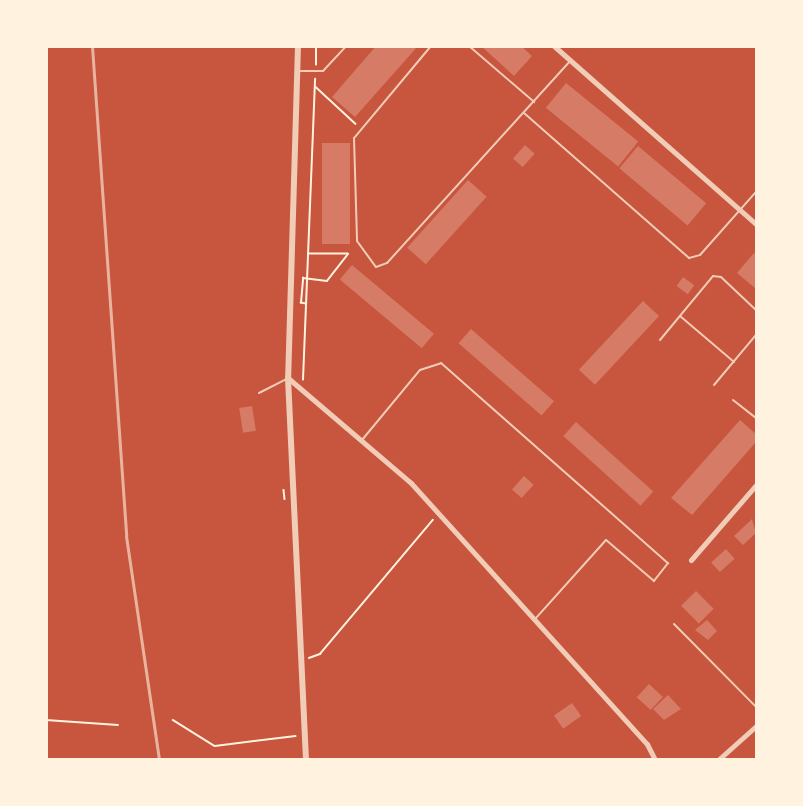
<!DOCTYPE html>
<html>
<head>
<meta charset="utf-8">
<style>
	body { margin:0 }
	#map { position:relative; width:803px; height:806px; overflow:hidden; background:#c8553d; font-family:Roboto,sans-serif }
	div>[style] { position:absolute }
	.building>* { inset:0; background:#d67c66; transform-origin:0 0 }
	.path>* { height:1.5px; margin:-0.75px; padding:0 0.75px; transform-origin:0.75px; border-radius:0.75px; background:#fff3e0 }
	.service>* { height:2px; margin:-1px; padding:0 1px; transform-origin:1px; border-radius:1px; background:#f1ccb7 }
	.minor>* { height:5px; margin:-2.5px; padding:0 2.5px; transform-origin:2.5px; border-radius:2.5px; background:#f1ccb7 }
	.tertiary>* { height:6px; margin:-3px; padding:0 3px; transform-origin:3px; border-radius:3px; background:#f1ccb7 }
	.rail>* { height:3px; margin:-1.5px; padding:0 1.5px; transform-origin:1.5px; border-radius:1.5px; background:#e9b49f }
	span { translate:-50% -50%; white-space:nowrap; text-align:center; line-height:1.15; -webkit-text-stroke:6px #fff3e0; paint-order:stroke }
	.frame { position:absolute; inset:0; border:48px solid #fff3e0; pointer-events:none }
</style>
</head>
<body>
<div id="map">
	<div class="building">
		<i style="clip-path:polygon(376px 46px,418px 46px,355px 117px,332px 97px)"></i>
		<i style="clip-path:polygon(481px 46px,521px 46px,532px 56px,514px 76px)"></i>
		<i style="left:566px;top:83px;width:93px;height:32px;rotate:39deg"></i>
		<i style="left:322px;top:143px;width:28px;height:101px"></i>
		<i style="left:525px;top:145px;width:13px;height:18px;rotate:42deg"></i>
		<i style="left:638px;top:146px;width:89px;height:29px;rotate:40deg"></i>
		<i style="left:468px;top:180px;width:25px;height:91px;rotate:42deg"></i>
		<i style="clip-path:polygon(754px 253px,756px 255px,756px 289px,737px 273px)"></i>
		<i style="left:352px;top:265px;width:107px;height:19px;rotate:40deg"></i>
		<i style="left:683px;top:277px;width:14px;height:11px;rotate:36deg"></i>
		<i style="left:643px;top:301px;width:22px;height:94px;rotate:43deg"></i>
		<i style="left:471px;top:329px;width:110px;height:19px;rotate:41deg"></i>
		<i style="left:252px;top:406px;width:25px;height:13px;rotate:81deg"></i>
		<i style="clip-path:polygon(740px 420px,756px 434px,756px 442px,692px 515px,671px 498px)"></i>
		<i style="left:576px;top:422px;width:104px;height:19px;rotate:42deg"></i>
		<i style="left:524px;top:476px;width:13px;height:18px;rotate:42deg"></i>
		<i style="clip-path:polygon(752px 519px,756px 533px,743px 545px,734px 536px)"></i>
		<i style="left:726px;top:549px;width:13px;height:20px;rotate:48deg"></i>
		<i style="left:696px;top:591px;width:25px;height:21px;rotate:45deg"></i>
		<i style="clip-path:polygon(707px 620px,717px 631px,708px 640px,695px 630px)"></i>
		<i style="left:649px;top:684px;width:19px;height:18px;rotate:43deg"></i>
		<i style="clip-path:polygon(668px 695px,681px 709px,664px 720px,653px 709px)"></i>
		<i style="left:572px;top:703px;width:16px;height:22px;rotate:55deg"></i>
	</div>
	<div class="path">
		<i style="left:756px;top:46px;width:1px;rotate:90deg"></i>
		<i style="left:316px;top:65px;width:19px;rotate:-90deg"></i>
		<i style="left:316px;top:87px;width:54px;rotate:42.8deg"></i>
		<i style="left:306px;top:304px;width:5px;rotate:-169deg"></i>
		<i style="left:301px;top:303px;width:25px;rotate:-85deg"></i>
		<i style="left:303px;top:278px;width:24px;rotate:7deg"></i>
		<i style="left:327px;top:281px;width:34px;rotate:-52deg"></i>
		<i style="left:348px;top:254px;width:39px;rotate:180deg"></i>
		<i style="left:303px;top:380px;width:301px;rotate:-87.7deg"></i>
		<i style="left:284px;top:490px;width:9px;rotate:84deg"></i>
		<i style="left:309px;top:658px;width:12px;rotate:-20deg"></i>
		<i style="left:320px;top:654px;width:175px;rotate:-49.9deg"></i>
		<i style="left:46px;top:720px;width:72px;rotate:4deg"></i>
		<i style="left:173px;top:720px;width:49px;rotate:31.8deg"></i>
		<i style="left:215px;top:746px;width:81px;rotate:-7.1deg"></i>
	</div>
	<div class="service">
		<i style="left:431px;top:46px;width:120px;rotate:129.9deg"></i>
		<i style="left:354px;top:138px;width:103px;rotate:88.3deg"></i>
		<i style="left:357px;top:241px;width:32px;rotate:54deg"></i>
		<i style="left:376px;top:267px;width:12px;rotate:-20deg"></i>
		<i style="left:387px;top:263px;width:273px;rotate:-47.8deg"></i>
		<i style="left:469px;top:46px;width:86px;rotate:40.7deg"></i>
		<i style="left:297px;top:71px;width:26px"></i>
		<i style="left:323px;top:71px;width:34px;rotate:-47deg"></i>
		<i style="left:524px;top:113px;width:220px;rotate:41.3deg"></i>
		<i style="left:689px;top:258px;width:11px;rotate:-15deg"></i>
		<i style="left:700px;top:255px;width:84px;rotate:-48.4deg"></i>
		<i style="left:680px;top:316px;width:71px;rotate:40.4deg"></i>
		<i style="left:660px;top:340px;width:83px;rotate:-50.4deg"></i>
		<i style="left:713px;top:276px;width:8px;rotate:7deg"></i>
		<i style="left:721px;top:277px;width:48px;rotate:43.3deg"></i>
		<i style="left:714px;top:385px;width:65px;rotate:-50deg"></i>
		<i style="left:259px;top:393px;width:30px;rotate:-27deg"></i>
		<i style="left:733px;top:400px;width:29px;rotate:38deg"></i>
		<i style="left:362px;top:440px;width:91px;rotate:-50.4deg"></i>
		<i style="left:420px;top:370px;width:22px;rotate:-18deg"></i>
		<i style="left:441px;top:363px;width:303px;rotate:41.4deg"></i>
		<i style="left:668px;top:563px;width:23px;rotate:128deg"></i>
		<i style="left:654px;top:581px;width:63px;rotate:-139.5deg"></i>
		<i style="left:606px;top:540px;width:106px;rotate:131.9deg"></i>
		<i style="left:674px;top:624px;width:117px;rotate:45.3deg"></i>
	</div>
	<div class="minor">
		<i style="left:554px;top:46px;width:269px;rotate:41.4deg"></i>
		<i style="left:288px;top:378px;width:162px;rotate:40.5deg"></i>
		<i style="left:411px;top:483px;width:352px;rotate:47.9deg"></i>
		<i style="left:647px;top:744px;width:18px;rotate:63deg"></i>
		<i style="left:691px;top:560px;width:99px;rotate:-49.1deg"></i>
		<i style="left:718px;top:760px;width:51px;rotate:-41.8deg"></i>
	</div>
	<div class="tertiary">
		<i style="left:298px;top:46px;width:332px;rotate:91.7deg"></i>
		<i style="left:288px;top:378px;width:382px;rotate:87.3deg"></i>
	</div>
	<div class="rail">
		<i style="left:92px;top:46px;width:491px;rotate:86deg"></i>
		<i style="left:126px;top:536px;width:226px;rotate:81.6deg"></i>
	</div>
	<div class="frame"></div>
</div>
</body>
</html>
